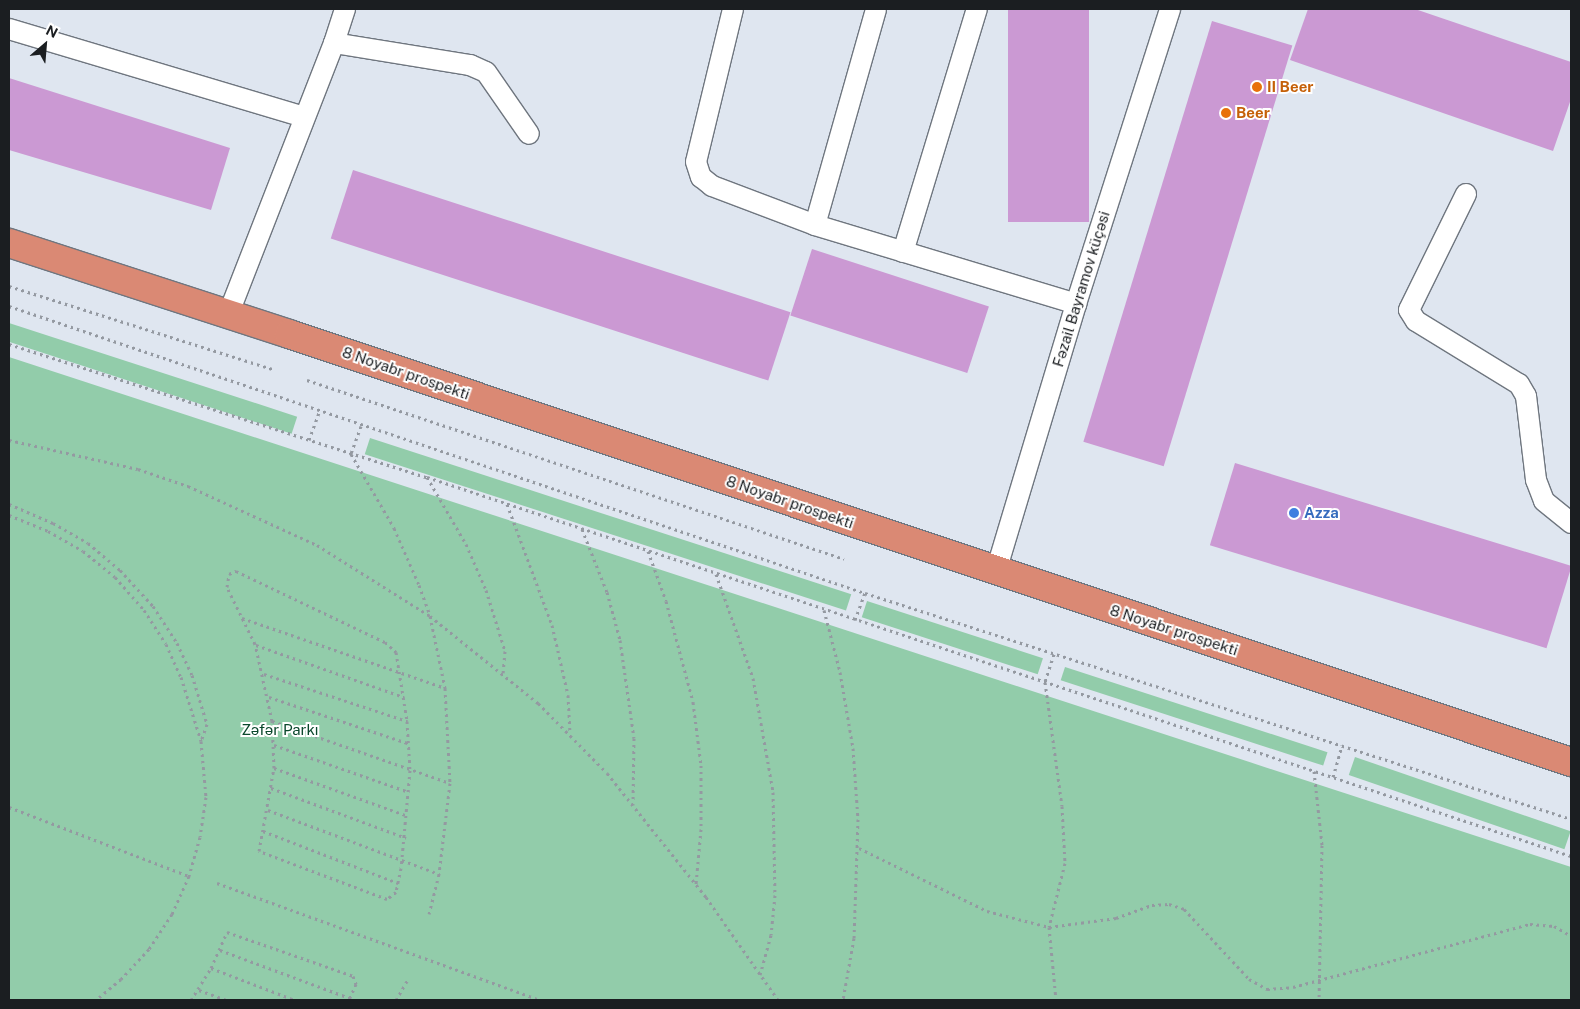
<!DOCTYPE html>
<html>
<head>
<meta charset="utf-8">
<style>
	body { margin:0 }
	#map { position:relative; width:1580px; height:1009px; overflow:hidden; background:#dfe6f0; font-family:"Public Sans",sans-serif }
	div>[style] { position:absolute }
	.green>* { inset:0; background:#92ccaa; transform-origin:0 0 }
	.building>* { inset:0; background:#cb99d3; transform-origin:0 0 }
	.path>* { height:3px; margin-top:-1.5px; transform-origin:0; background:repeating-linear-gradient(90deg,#9499a1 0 2.5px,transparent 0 6.5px) }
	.roads { filter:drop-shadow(1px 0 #6f767f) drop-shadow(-1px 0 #6f767f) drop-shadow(0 1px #6f767f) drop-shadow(0 -1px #6f767f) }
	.lane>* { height:20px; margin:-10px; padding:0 10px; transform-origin:10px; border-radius:10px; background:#fff }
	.highway>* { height:28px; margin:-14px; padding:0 14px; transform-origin:14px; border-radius:14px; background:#da8974 }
	.dots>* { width:14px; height:14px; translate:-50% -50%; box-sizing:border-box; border:2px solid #fff; border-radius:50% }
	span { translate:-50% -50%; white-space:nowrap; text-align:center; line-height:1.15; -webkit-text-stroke:4px #fff; paint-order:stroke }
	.food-label { font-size:15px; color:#c56008; font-weight:700 }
	.left { translate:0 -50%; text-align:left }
	.street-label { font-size:15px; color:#1b1e21 }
	.shop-label { font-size:15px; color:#366cbe; font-weight:700 }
	.park-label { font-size:15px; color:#0b482d }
	.frame { position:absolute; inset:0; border:10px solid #1b1e21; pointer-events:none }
	.north { position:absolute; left:20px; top:20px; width:50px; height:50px; -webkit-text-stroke:4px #fff; paint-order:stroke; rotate:27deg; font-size:14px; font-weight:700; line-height:20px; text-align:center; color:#1b1e21 }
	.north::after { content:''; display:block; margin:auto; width:18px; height:22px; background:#1b1e21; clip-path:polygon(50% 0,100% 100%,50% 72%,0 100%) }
</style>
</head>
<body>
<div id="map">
	<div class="green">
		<i style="left:9px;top:323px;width:303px;height:18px;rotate:18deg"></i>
		<i style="clip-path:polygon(9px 357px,1571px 867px,1571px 1000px,9px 1000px)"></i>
		<i style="left:370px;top:438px;width:506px;height:17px;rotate:18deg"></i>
		<i style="left:867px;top:601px;width:185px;height:17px;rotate:18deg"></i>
		<i style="left:1065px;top:667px;width:276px;height:14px;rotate:18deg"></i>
		<i style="left:1355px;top:757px;width:228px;height:19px;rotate:19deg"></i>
	</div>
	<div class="building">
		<i style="left:1008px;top:9px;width:81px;height:213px"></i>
		<i style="clip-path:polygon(1308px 9px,1415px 9px,1571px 62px,1571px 99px,1553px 151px,1290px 60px)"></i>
		<i style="left:1212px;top:21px;width:84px;height:440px;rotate:17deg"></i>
		<i style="clip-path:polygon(9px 78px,230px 148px,211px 210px,9px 150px)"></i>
		<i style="left:353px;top:170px;width:460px;height:72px;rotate:18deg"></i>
		<i style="left:812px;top:249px;width:186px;height:70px;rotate:18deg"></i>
		<i style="left:1235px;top:463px;width:352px;height:86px;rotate:17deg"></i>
	</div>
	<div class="path">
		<i style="left:9px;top:286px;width:277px;rotate:17.5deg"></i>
		<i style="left:9px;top:306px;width:903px;rotate:18.54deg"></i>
		<i style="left:865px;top:593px;width:741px;rotate:17.75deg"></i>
		<i style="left:9px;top:344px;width:439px;rotate:17.7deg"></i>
		<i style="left:427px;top:477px;width:1205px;rotate:18.33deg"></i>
		<i style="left:307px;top:380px;width:566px;rotate:18.43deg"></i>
		<i style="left:361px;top:426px;width:30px;rotate:110deg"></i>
		<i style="left:351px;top:454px;width:86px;rotate:59.8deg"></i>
		<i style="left:394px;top:528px;width:62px;rotate:66.3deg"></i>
		<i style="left:419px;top:585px;width:33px;rotate:70deg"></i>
		<i style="left:430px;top:616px;width:74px;rotate:78.2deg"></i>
		<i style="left:445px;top:688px;width:95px;rotate:87deg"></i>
		<i style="left:450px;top:783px;width:92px;rotate:96.9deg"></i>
		<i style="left:439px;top:874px;width:41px;rotate:104deg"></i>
		<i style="left:9px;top:440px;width:132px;rotate:12.7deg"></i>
		<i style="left:138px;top:469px;width:53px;rotate:18.8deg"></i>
		<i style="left:188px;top:486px;width:142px;rotate:24.6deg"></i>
		<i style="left:317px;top:545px;width:133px;rotate:32.1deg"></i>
		<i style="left:430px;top:616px;width:139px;rotate:38.9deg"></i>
		<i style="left:538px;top:703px;width:98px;rotate:45.4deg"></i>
		<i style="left:607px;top:773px;width:159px;rotate:51.4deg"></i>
		<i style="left:706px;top:897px;width:126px;rotate:55deg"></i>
		<i style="left:309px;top:440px;width:30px;rotate:-70deg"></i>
		<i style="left:427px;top:477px;width:78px;rotate:59.8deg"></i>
		<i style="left:466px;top:544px;width:50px;rotate:66.5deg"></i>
		<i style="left:486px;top:590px;width:64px;rotate:72.7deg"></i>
		<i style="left:505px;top:651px;width:22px;rotate:95deg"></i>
		<i style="left:9px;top:504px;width:48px;rotate:23.4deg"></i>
		<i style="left:53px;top:523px;width:40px;rotate:29.7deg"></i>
		<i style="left:88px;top:543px;width:42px;rotate:40.2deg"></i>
		<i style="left:120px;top:570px;width:49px;rotate:47.5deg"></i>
		<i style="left:153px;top:606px;width:44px;rotate:57deg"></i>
		<i style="left:177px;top:643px;width:35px;rotate:65deg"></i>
		<i style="left:192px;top:675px;width:51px;rotate:73deg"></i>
		<i style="left:207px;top:724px;width:18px;rotate:109deg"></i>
		<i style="left:507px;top:504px;width:129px;rotate:69.6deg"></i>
		<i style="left:552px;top:625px;width:72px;rotate:77.1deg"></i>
		<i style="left:568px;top:695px;width:38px;rotate:87deg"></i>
		<i style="left:9px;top:515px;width:42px;rotate:22.3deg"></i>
		<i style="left:48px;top:531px;width:40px;rotate:29.7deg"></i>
		<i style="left:83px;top:551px;width:41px;rotate:39.1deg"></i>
		<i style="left:115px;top:577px;width:44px;rotate:48.7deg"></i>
		<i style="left:144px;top:610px;width:40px;rotate:57.1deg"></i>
		<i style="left:166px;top:644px;width:36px;rotate:66deg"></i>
		<i style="left:181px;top:677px;width:67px;rotate:72.6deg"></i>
		<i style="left:201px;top:741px;width:56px;rotate:84.9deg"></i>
		<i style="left:206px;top:797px;width:40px;rotate:98.5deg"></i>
		<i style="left:200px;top:837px;width:41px;rotate:105.8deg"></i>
		<i style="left:189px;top:876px;width:42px;rotate:114.1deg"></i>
		<i style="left:172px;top:914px;width:42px;rotate:123.3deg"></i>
		<i style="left:149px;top:949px;width:41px;rotate:133deg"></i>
		<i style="left:121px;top:979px;width:33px;rotate:140deg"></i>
		<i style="left:582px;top:529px;width:68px;rotate:68.4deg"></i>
		<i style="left:607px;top:592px;width:50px;rotate:74.8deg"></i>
		<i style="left:620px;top:640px;width:99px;rotate:81.9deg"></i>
		<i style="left:634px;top:738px;width:67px;rotate:90.9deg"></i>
		<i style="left:648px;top:551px;width:53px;rotate:70.2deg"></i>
		<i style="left:666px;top:601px;width:105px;rotate:75deg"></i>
		<i style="left:693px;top:702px;width:64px;rotate:82.8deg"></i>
		<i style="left:701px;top:765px;width:64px;rotate:90deg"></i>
		<i style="left:701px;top:829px;width:55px;rotate:95.2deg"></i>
		<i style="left:236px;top:571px;width:165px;rotate:25.5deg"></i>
		<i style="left:385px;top:642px;width:15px;rotate:42deg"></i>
		<i style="left:396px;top:652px;width:70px;rotate:80.9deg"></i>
		<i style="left:407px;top:721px;width:49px;rotate:86.5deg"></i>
		<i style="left:410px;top:770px;width:98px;rotate:95.2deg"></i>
		<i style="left:401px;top:868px;width:25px;rotate:102deg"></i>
		<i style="left:396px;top:892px;width:11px;rotate:142deg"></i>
		<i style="left:387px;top:899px;width:137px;rotate:-159.4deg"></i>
		<i style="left:259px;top:851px;width:84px;rotate:-79.8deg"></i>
		<i style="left:274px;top:768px;width:47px;rotate:-92.4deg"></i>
		<i style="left:272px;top:721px;width:79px;rotate:-102.4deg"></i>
		<i style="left:255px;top:644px;width:64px;rotate:-116.2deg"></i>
		<i style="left:227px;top:587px;width:13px;rotate:-81deg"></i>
		<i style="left:229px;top:574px;width:8px;rotate:-23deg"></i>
		<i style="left:716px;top:574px;width:110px;rotate:70.4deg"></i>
		<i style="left:753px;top:678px;width:116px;rotate:80deg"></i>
		<i style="left:773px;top:792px;width:103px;rotate:88.9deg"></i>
		<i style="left:775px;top:895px;width:40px;rotate:95.7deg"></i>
		<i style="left:771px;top:935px;width:41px;rotate:105.4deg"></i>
		<i style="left:824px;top:610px;width:64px;rotate:75.5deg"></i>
		<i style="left:840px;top:672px;width:77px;rotate:80.3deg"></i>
		<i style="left:853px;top:748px;width:71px;rotate:86deg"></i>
		<i style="left:858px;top:819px;width:119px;rotate:91.9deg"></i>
		<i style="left:854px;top:938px;width:63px;rotate:100.1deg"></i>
		<i style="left:242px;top:618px;width:215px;rotate:19deg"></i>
		<i style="left:855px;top:620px;width:29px;rotate:-70deg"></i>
		<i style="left:256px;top:645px;width:157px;rotate:19.4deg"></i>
		<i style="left:1054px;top:654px;width:29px;rotate:108deg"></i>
		<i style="left:1045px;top:682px;width:125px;rotate:82.2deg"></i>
		<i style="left:1062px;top:806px;width:57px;rotate:87deg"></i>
		<i style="left:1065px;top:863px;width:66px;rotate:104deg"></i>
		<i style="left:1049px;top:927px;width:73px;rotate:84.5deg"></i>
		<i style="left:264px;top:674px;width:151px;rotate:18.2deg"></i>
		<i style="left:269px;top:697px;width:149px;rotate:18.4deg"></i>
		<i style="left:272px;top:721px;width:188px;rotate:19.2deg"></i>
		<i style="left:274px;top:745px;width:143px;rotate:19.2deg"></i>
		<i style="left:274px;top:768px;width:142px;rotate:19.7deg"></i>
		<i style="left:1314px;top:771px;width:74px;rotate:83.8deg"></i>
		<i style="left:1322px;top:845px;width:155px;rotate:91.1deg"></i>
		<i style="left:1333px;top:777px;width:33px;rotate:-74deg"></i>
		<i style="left:271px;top:788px;width:144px;rotate:20.3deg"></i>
		<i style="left:9px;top:807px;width:193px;rotate:21deg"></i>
		<i style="left:268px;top:810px;width:183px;rotate:20.5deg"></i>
		<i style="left:263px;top:831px;width:145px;rotate:21.1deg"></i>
		<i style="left:859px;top:848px;width:143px;rotate:26.2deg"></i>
		<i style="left:987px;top:911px;width:64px;rotate:14.5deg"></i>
		<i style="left:1049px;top:927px;width:68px;rotate:-7.7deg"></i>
		<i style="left:1116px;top:918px;width:38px;rotate:-20deg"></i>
		<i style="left:1152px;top:905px;width:17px;rotate:-3deg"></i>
		<i style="left:1169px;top:904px;width:16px;rotate:18deg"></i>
		<i style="left:1184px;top:909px;width:96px;rotate:47.1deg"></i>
		<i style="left:1249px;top:979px;width:21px;rotate:29deg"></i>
		<i style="left:1267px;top:989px;width:26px;rotate:-4deg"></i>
		<i style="left:1293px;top:987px;width:245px;rotate:-14.9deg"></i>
		<i style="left:1530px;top:924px;width:24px;rotate:5deg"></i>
		<i style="left:1554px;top:926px;width:20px;rotate:30deg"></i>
		<i style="left:217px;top:883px;width:344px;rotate:19.9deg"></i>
		<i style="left:220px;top:950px;width:139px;rotate:20.3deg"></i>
		<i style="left:211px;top:968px;width:90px;rotate:20.9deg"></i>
		<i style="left:199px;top:990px;width:30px;rotate:20deg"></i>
		<i style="left:191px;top:1000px;width:38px;rotate:-58deg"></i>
		<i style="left:211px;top:968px;width:39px;rotate:-66deg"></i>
		<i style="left:227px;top:932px;width:133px;rotate:19.2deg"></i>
		<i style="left:353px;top:976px;width:9px;rotate:69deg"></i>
		<i style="left:356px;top:984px;width:17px;rotate:114deg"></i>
		<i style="left:396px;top:1000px;width:24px;rotate:-60deg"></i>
	</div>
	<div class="roads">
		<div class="lane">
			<i style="left:733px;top:9px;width:157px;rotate:103.6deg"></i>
			<i style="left:696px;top:162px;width:16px;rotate:72deg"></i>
			<i style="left:701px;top:177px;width:14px;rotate:39deg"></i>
			<i style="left:712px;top:186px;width:110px;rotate:20.7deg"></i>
			<i style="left:815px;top:225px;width:273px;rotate:16.8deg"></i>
			<i style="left:9px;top:29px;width:308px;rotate:16.6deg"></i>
			<i style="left:334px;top:43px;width:138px;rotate:9.2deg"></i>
			<i style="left:470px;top:65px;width:17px;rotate:24deg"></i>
			<i style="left:486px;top:72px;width:75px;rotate:55.3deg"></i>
			<i style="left:1466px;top:194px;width:129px;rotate:116.2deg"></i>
			<i style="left:1409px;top:310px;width:13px;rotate:58deg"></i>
			<i style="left:1416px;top:321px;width:121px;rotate:31.5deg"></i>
			<i style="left:1519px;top:384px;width:14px;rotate:60deg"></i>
			<i style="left:1526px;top:396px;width:85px;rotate:83.2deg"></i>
			<i style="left:1536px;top:480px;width:22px;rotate:69deg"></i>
			<i style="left:1544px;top:501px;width:35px;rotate:39deg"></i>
			<i style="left:815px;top:225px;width:224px;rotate:-74.2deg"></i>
			<i style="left:903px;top:252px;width:254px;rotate:-73.1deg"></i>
			<i style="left:228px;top:315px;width:292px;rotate:-68.7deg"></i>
			<i style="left:334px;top:43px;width:36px;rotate:-72deg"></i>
			<i style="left:996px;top:571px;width:279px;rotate:-73.3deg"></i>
			<i style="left:1076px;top:304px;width:310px;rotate:-72.3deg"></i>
		</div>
		<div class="highway">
			<i style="left:9px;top:243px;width:294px;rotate:18deg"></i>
			<i style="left:289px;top:334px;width:1352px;rotate:18.46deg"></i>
		</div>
	</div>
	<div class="dots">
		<i style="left:1257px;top:87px;background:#e8710a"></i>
		<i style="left:1226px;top:113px;background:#e8710a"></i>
		<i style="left:1294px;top:513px;background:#3f7fe0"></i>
	</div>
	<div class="food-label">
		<span class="left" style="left:1267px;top:87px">II Beer</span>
		<span class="left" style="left:1236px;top:113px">Beer</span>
	</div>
	<div class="street-label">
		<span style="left:1081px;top:289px;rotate:-73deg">Fəzail Bayramov küçəsi</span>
		<span style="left:406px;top:373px;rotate:19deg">8 Noyabr prospekti</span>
		<span style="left:790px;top:502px;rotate:19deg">8 Noyabr prospekti</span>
		<span style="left:1174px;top:630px;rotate:18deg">8 Noyabr prospekti</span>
	</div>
	<div class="shop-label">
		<span class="left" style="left:1304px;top:513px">Azza</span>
	</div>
	<div class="park-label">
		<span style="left:280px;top:730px">Zəfər Parkı</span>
	</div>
	<div class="frame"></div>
	<div class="north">N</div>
</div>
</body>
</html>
